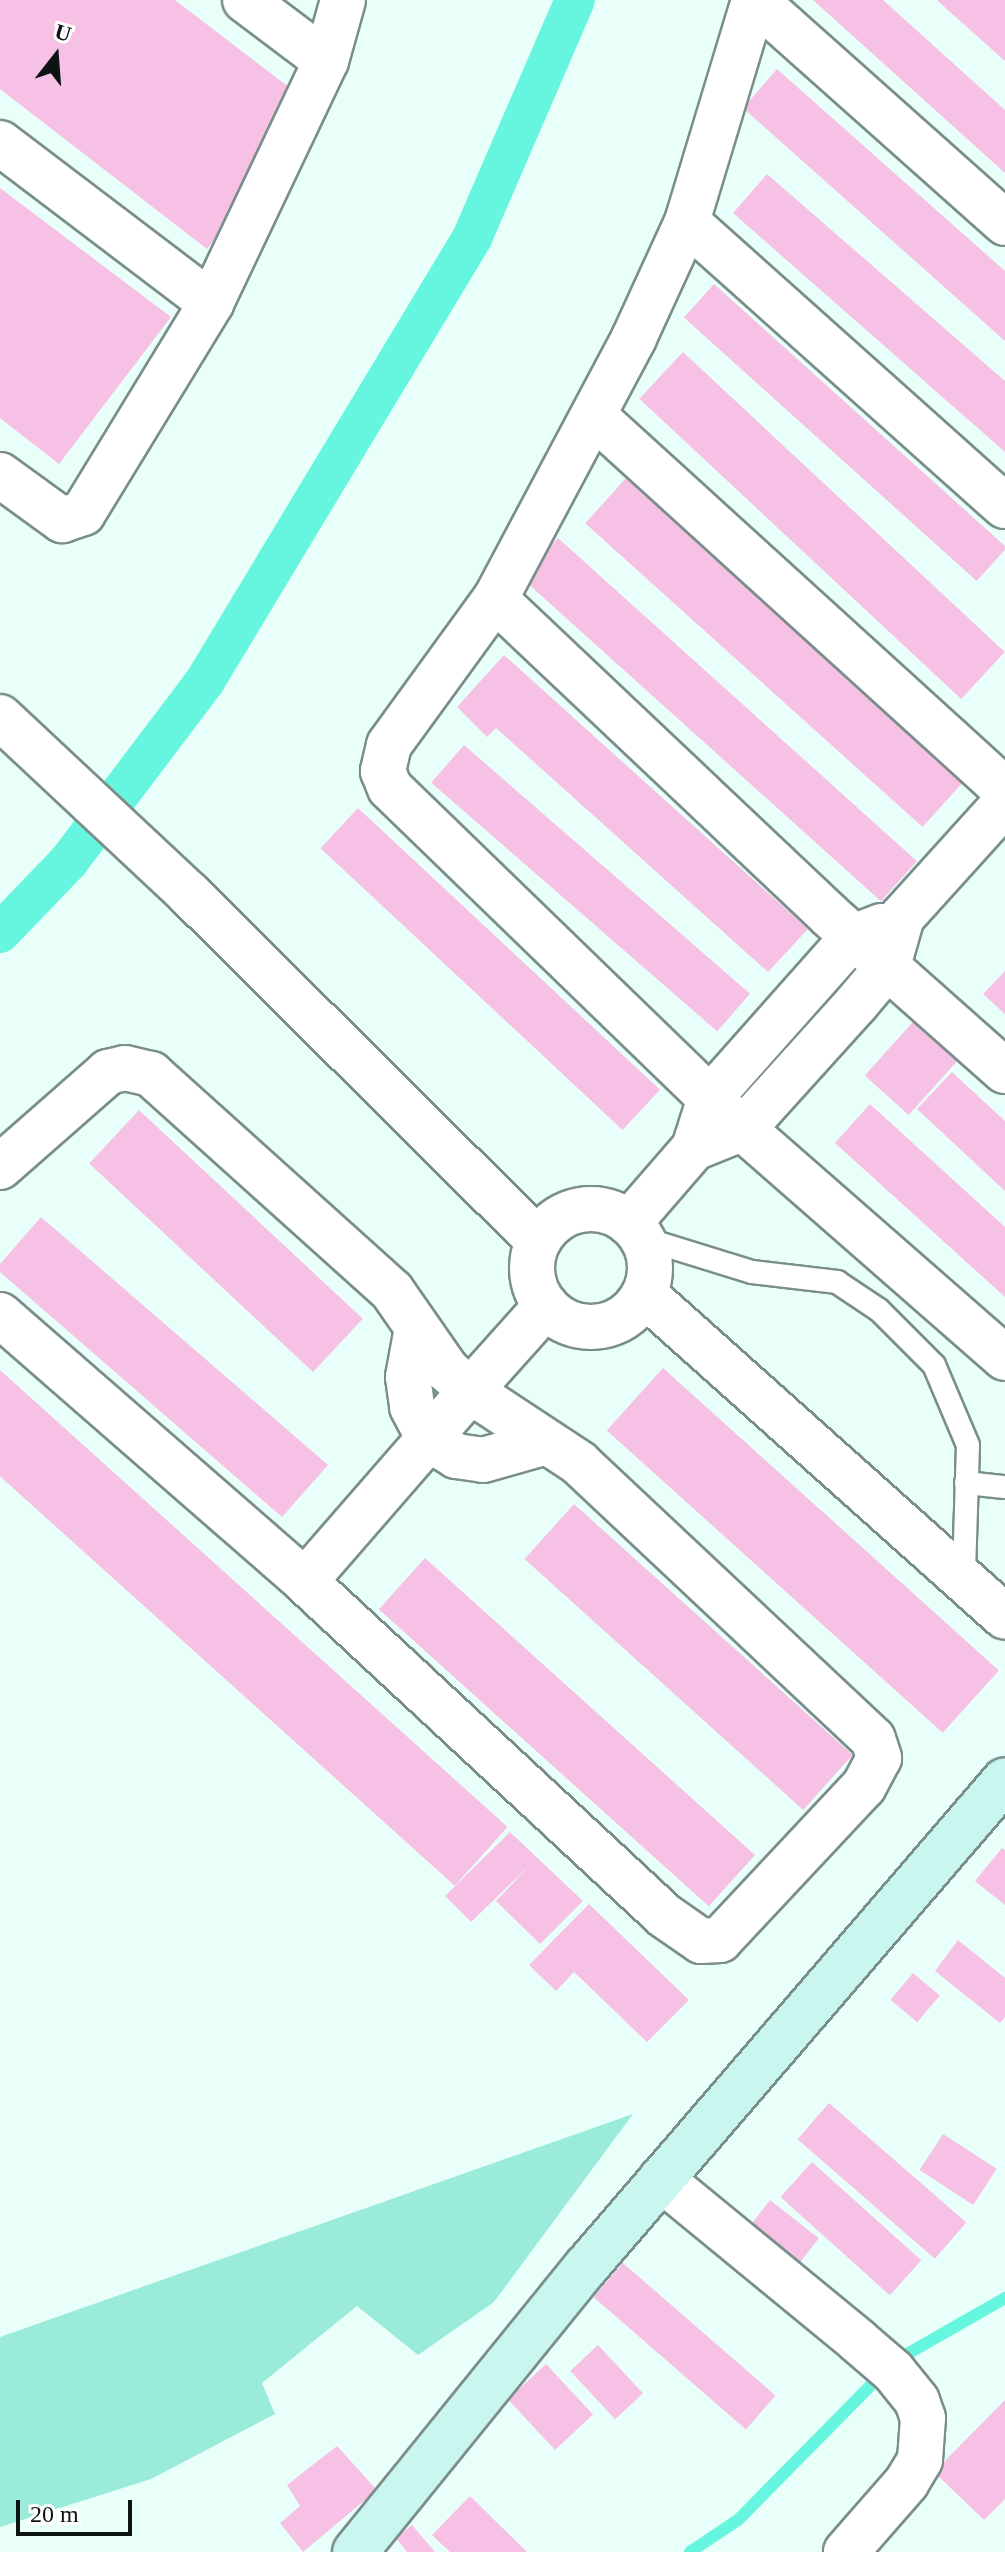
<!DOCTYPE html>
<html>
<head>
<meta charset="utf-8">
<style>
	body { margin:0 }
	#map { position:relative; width:1005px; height:2552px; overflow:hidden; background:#e9fffa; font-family:Georgia,serif }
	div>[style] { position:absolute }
	.green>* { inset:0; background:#9bebdb }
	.stream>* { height:12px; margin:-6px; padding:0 6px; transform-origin:6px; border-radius:6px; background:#66f6df }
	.canal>* { height:40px; margin:-20px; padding:0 20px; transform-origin:20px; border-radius:20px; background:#66f6df }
	.building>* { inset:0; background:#f7c1e5; transform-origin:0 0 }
	.roads { filter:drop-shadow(2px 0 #7a8e8a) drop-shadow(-2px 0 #7a8e8a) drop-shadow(0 2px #7a8e8a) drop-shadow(0 -2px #7a8e8a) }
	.service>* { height:22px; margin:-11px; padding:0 11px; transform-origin:11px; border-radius:11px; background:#fff }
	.minor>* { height:44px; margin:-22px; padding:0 22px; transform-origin:22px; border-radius:22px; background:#fff }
	.minor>.ring { margin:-22px; padding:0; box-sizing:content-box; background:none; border:44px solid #fff; border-radius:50% }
	.secondary>* { height:44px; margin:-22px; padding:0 22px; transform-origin:22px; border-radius:22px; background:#c9f6ef }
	span { translate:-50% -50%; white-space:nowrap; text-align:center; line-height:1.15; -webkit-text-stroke:7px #fff; paint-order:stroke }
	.north { position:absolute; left:16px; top:16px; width:80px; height:80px; -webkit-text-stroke:6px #fff; paint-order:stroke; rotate:17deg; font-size:22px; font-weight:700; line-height:32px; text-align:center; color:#0c1312 }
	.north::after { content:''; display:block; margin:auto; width:28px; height:36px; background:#0c1312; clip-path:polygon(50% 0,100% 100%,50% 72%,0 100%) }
	.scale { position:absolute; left:16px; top:2500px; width:116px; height:36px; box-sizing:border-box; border:4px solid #0c1312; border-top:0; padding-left:10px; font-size:24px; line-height:28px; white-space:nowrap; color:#0c1312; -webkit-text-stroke:6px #fff; paint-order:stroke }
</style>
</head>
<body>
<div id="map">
	<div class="green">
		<i style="clip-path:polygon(633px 2114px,494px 2302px,418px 2355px,357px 2306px,262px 2383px,275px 2414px,151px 2479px,0 2527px,0 2337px)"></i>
	</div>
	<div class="stream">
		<i style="left:690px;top:2552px;width:58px;rotate:-33.7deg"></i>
		<i style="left:738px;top:2520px;width:223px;rotate:-45.4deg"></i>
		<i style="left:895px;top:2361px;width:127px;rotate:-29.8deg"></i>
	</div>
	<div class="canal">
		<i style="left:0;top:933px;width:100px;rotate:-46.2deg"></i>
		<i style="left:69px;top:861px;width:226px;rotate:-52.9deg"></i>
		<i style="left:205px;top:681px;width:517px;rotate:-58.92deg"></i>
		<i style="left:472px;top:238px;width:259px;rotate:-66.6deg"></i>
	</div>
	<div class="building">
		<i style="clip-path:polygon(0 0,175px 0,303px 98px,248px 168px,262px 179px,207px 249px,0 89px)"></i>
		<i style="clip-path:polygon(813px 0,883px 0,1005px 110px,1005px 173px)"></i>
		<i style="clip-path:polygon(937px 0,1005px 0,1005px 61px,950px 12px)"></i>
		<i style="clip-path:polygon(777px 69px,1005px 271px,1005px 341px,743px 108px)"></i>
		<i style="clip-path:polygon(767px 174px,1005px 381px,1005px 452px,733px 213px)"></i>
		<i style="clip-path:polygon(0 188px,171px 317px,59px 464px,0 418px)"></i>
		<i style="left:714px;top:284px;width:394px;height:45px;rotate:42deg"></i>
		<i style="left:683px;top:352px;width:440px;height:64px;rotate:43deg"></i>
		<i style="left:626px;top:478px;width:454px;height:61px;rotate:42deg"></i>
		<i style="left:558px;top:538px;width:483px;height:54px;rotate:42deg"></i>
		<i style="clip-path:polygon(504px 655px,808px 929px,768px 972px,496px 728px,487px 737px,457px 707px)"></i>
		<i style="left:464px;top:745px;width:379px;height:50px;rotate:41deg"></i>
		<i style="left:358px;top:808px;width:413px;height:55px;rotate:43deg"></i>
		<i style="clip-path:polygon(1005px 971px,1005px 1014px,983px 994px)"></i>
		<i style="left:921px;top:1013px;width:59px;height:84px;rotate:42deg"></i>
		<i style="clip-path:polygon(952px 1072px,1005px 1121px,1005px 1191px,917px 1109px)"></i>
		<i style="clip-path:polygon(870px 1104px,1005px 1227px,1005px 1297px,835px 1143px)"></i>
		<i style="left:139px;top:1110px;width:306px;height:73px;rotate:43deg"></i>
		<i style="clip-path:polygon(41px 1217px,328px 1465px,282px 1517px,0 1272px,0 1264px)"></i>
		<i style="left:663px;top:1368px;width:452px;height:84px;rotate:42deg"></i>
		<i style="left:0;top:1370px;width:683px;height:79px;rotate:42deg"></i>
		<i style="left:574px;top:1504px;width:375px;height:74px;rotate:42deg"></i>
		<i style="left:425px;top:1558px;width:444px;height:69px;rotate:42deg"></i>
		<i style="clip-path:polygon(510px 1832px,583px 1901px,540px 1944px,496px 1901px,530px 1865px,471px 1922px,445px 1896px)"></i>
		<i style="clip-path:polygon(1002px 1848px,1005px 1850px,1005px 1905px,975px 1881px)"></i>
		<i style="clip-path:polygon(589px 1904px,689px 2000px,647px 2042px,574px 1972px,556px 1991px,529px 1965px)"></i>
		<i style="clip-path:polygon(958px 1940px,1005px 1978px,1005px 2017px,1000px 2023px,935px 1971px)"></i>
		<i style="left:913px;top:1973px;width:35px;height:35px;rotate:40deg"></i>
		<i style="left:829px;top:2103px;width:182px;height:48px;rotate:41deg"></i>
		<i style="left:943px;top:2134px;width:64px;height:43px;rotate:33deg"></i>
		<i style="left:812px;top:2162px;width:147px;height:47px;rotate:42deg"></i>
		<i style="left:770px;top:2200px;width:62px;height:45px;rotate:38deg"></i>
		<i style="left:623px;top:2263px;width:202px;height:45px;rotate:41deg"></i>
		<i style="left:598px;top:2345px;width:66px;height:38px;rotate:47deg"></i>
		<i style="left:546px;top:2364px;width:69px;height:52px;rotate:47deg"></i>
		<i style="clip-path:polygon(1005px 2400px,1005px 2499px,984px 2520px,934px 2472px)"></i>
		<i style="clip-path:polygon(337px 2446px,377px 2490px,303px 2552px,280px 2523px,300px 2506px,287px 2485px)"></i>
		<i style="clip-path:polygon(470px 2496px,527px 2552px,450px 2552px,432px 2535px)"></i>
		<i style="clip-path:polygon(412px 2525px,435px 2552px,407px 2552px,396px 2538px)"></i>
	</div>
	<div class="roads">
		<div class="service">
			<i style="left:642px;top:1238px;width:115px;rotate:17.2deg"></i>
			<i style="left:752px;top:1272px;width:86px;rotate:6.7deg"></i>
			<i style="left:837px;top:1282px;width:50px;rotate:33.7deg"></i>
			<i style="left:879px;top:1310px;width:78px;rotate:45deg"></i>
			<i style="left:934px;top:1365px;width:87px;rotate:67deg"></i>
			<i style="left:968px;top:1445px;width:130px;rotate:91.8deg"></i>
			<i style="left:966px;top:1483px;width:39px;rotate:6deg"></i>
		</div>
		<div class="minor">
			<i style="left:245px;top:0;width:101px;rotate:37deg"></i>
			<i style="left:754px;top:0;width:232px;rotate:106.8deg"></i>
			<i style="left:687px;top:222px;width:128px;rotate:114.6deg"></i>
			<i style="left:634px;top:338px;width:296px;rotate:118deg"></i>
			<i style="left:495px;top:599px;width:180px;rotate:126deg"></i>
			<i style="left:389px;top:745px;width:27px;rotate:103deg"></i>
			<i style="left:383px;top:771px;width:18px;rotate:68deg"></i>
			<i style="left:390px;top:788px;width:467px;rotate:44.1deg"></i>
			<i style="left:725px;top:1113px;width:372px;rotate:41.2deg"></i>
			<i style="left:755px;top:0;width:335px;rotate:41.7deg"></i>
			<i style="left:0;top:143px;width:265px;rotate:37.2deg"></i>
			<i style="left:687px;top:222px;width:426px;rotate:41.8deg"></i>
			<i style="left:594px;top:416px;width:556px;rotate:42.3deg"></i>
			<i style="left:0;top:475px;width:77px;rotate:36deg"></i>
			<i style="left:62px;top:520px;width:22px;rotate:-18deg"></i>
			<i style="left:83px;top:513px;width:246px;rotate:-58.6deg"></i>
			<i style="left:211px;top:303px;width:268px;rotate:-64.6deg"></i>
			<i style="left:326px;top:61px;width:63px;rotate:-74.4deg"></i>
			<i style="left:495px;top:599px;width:460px;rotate:43.4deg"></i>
			<i style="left:829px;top:915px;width:235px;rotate:41.6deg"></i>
			<i style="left:0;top:717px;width:259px;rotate:43.1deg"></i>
			<i style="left:189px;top:894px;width:492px;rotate:44.8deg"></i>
			<i style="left:694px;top:1148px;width:54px;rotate:-21.8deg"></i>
			<i style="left:744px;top:1128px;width:167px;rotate:-47.9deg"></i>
			<i style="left:856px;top:1004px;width:50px;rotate:-49.9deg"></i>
			<i style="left:888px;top:966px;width:51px;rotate:-74.1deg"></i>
			<i style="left:902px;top:917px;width:154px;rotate:-47.9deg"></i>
			<i style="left:0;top:1167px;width:144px;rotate:-41.3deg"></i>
			<i style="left:108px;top:1072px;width:17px;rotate:-13deg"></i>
			<i style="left:125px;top:1068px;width:27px;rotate:13deg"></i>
			<i style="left:151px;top:1074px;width:324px;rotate:42deg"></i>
			<i style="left:392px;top:1291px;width:96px;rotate:55.2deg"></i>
			<i style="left:447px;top:1370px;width:31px;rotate:42deg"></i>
			<i style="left:470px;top:1391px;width:131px;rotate:33.4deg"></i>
			<i style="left:579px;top:1463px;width:403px;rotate:43.2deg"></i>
			<i style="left:873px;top:1739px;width:20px;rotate:72deg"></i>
			<i style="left:879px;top:1758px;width:32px;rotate:118deg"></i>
			<i style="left:864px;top:1786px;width:211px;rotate:133.1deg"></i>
			<i style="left:720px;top:1940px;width:19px;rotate:177deg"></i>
			<i style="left:701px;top:1941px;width:44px;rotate:-145.2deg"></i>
			<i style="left:665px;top:1916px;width:492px;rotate:-137.1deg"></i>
			<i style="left:305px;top:1581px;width:252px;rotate:-49deg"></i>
			<i style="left:470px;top:1391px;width:114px;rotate:-48.2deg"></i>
			<i class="ring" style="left:532px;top:1209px;width:74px;height:74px"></i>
			<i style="left:629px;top:1223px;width:99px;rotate:-49.1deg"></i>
			<i style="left:694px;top:1148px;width:52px;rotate:-72.3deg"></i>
			<i style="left:710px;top:1098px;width:215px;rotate:-48.4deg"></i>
			<i style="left:853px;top:937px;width:31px;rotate:-21deg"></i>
			<i style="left:644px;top:1294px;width:484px;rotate:41.8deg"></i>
			<i style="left:0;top:1315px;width:405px;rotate:41.1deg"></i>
			<i style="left:417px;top:1328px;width:50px;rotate:100.4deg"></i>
			<i style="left:408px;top:1377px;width:30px;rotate:82deg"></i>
			<i style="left:412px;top:1407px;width:36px;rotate:62deg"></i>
			<i style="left:429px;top:1439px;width:32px;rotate:32deg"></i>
			<i style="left:456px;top:1456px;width:27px;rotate:8deg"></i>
			<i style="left:483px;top:1460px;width:66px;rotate:-15.7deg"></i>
			<i style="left:661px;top:2179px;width:255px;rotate:39.4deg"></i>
			<i style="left:858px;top:2341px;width:46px;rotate:40.6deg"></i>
			<i style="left:893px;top:2371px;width:38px;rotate:51deg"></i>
			<i style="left:917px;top:2401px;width:18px;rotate:71deg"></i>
			<i style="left:923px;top:2418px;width:42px;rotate:94.1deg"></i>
			<i style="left:920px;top:2460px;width:26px;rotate:121deg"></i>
			<i style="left:907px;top:2482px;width:93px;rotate:131.1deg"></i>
		</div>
		<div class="secondary">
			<i style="left:355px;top:2552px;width:367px;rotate:-51deg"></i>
			<i style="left:586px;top:2267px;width:642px;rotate:-49.29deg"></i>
		</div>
	</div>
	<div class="north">U</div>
	<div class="scale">20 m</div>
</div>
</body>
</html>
